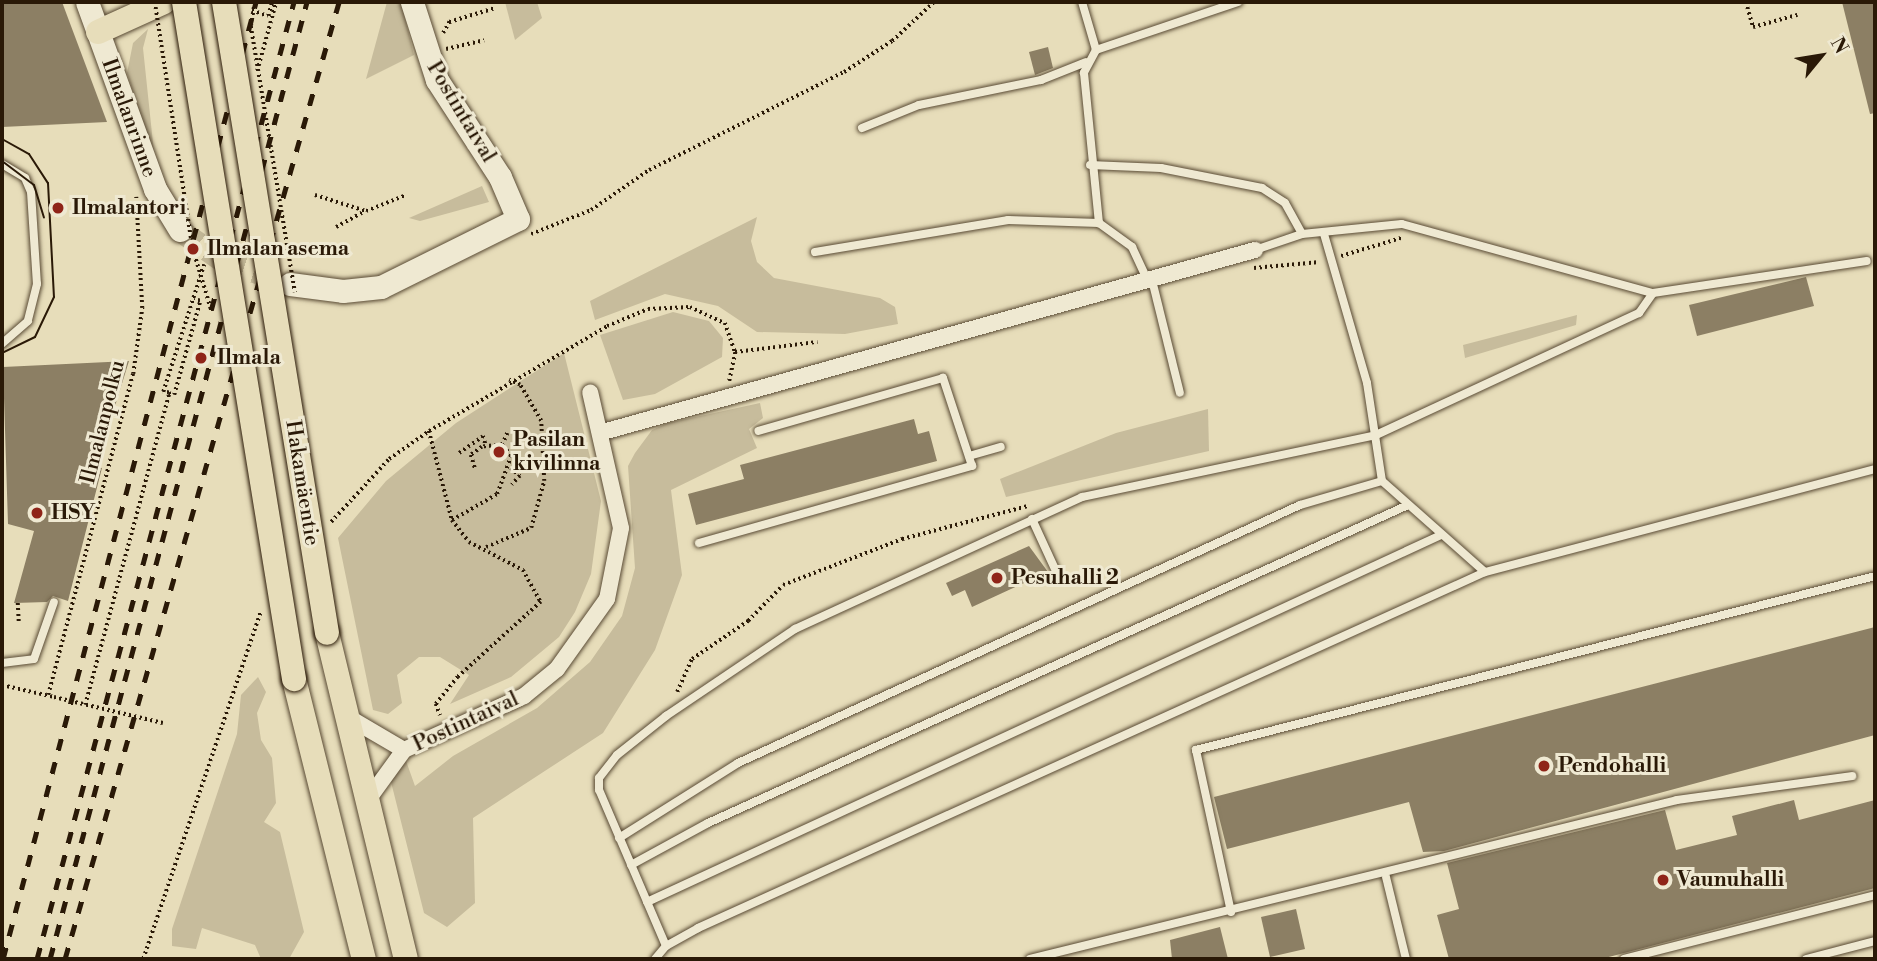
<!DOCTYPE html>
<html>
<head>
<meta charset="utf-8">
<style>
  body { margin:0 }
  #map { position:relative; width:1877px; height:961px; overflow:hidden; background:#e7ddba; font-family:"Libre Bodoni",serif }
  div>[style] { position:absolute }
  [style*='--x'] { left:calc(var(--x)*1px); top:calc(var(--y)*1px); width:calc(var(--w)*1px); rotate:calc(var(--a)*1deg) }
  .green>* { inset:0; background:#c7bc9c }
  .building>* { inset:0; background:#8c7f64 }
  .secondary-tunnel>* { height:23px; margin-top:-11.5px; transform-origin:0; background:repeating-linear-gradient(90deg,#c1b696 0 23px,transparent 0 34px) }
  .path>* { height:3.5px; margin-top:-1.75px; transform-origin:0; background:repeating-linear-gradient(90deg,#2a1907 0 2px,transparent 0 5.5px) }
  .roads { filter:drop-shadow(0 0 2px #594a34) drop-shadow(0 0 2px #594a34) }
  .lane>* { height:8px; margin:-4px; padding:0 4px; transform-origin:4px; border-radius:4px; background:#efe9d2 }
  .street>* { height:16px; margin:-8px; padding:0 8px; transform-origin:8px; border-radius:8px; background:#efe9d2 }
  .secondary>* { height:23px; margin:-11.5px; padding:0 11.5px; transform-origin:11.5px; border-radius:11.5px; background:#efe9d2 }
  .primary>* { height:24px; margin:-12px; padding:0 12px; transform-origin:12px; border-radius:12px; background:#e7ddba }
  .tram>* { height:2px; margin:-1px; padding:0 1px; transform-origin:1px; border-radius:1px; background:#2a1907 }
  .rail>* { height:5px; margin-top:-2.5px; transform-origin:0; background:repeating-linear-gradient(90deg,#2a1907 0 12px,transparent 0 24px) }
  .path-bridge>* { height:3.5px; margin-top:-1.75px; transform-origin:0; background:repeating-linear-gradient(90deg,#2a1907 0 2px,transparent 0 5.5px) }
  .bridges { filter:drop-shadow(0 0 2px #2a1907) drop-shadow(0 0 2px #2a1907) }
  .primary-bridge>* { height:24px; margin:-12px; padding:0 12px; transform-origin:12px; border-radius:12px; background:#e7ddba }
  .dots>* { width:19px; height:19px; translate:-50% -50%; box-sizing:border-box; border:4px solid #efe9d2; border-radius:50% }
  span { translate:-50% -50%; white-space:nowrap; text-align:center; line-height:1.15; -webkit-text-stroke:6px #efe9d2; paint-order:stroke }
  .street-label { font-size:21px; color:#2a1907 }
  .poi-label { font-size:21px; color:#2a1907; font-weight:700 }
  .left { translate:0 -50%; text-align:left }
  .frame { position:absolute; inset:0; border:4px solid #2a1907; pointer-events:none }
  .north { position:absolute; left:1786px; top:21px; width:70px; height:70px; -webkit-text-stroke:5px #efe9d2; paint-order:stroke; rotate:60deg; font-size:19px; font-weight:700; line-height:28px; text-align:center; color:#2a1907 }
  .north::after { content:''; display:block; margin:auto; width:24px; height:32px; background:#2a1907; clip-path:polygon(50% 0,100% 100%,50% 72%,0 100%) }
</style>
</head>
<body>
<div id="map">
  <div class="green">
    <i style="clip-path:polygon(387px 2px,401px 2px,414px 55px,366px 79px)"></i>
    <i style="clip-path:polygon(505px 2px,537px 2px,542px 18px,515px 40px)"></i>
    <i style="clip-path:polygon(148px 29px,143px 48px,155px 162px,127px 73px,133px 43px)"></i>
    <i style="clip-path:polygon(482px 186px,489px 202px,420px 221px,409px 218px)"></i>
    <i style="clip-path:polygon(757px 217px,751px 241px,757px 262px,774px 278px,880px 298px,895px 307px,898px 324px,845px 334px,757px 332px,718px 306px,665px 294px,595px 320px,590px 301px)"></i>
    <i style="clip-path:polygon(673px 312px,709px 321px,723px 338px,722px 357px,655px 394px,623px 400px,600px 335px)"></i>
    <i style="clip-path:polygon(1577px 315px,1576px 325px,1465px 358px,1463px 345px)"></i>
    <i style="clip-path:polygon(564px 353px,601px 501px,591px 574px,575px 612px,559px 637px,511px 677px,450px 704px,469px 675px,440px 657px,419px 657px,397px 675px,402px 703px,388px 714px,373px 710px,338px 538px,386px 481px,456px 423px)"></i>
    <i style="clip-path:polygon(760px 403px,763px 418px,749px 429px,757px 448px,671px 490px,682px 575px,655px 650px,603px 733px,473px 818px,475px 903px,447px 927px,424px 913px,390px 778px,405px 758px,415px 786px,453px 756px,537px 708px,590px 662px,622px 616px,635px 568px,628px 466px,635px 453px,652px 430px,668px 423px)"></i>
    <i style="clip-path:polygon(1208px 409px,1209px 451px,1006px 497px,1000px 479px,1116px 433px)"></i>
    <i style="clip-path:polygon(258px 677px,266px 692px,257px 713px,261px 740px,272px 758px,276px 803px,264px 822px,280px 832px,304px 932px,289px 959px,261px 959px,255px 945px,202px 928px,196px 949px,172px 946px,172px 929px,237px 734px,241px 695px)"></i>
  </div>
  <div class="building">
    <i style="clip-path:polygon(2px 2px,62px 2px,107px 122px,2px 127px)"></i>
    <i style="clip-path:polygon(1842px 2px,1875px 2px,1875px 113px,1870px 114px)"></i>
    <i style="clip-path:polygon(1048px 47px,1053px 68px,1035px 75px,1029px 52px)"></i>
    <i style="clip-path:polygon(1806px 277px,1814px 306px,1697px 336px,1689px 305px)"></i>
    <i style="clip-path:polygon(129px 361px,96px 467px,102px 468px,68px 601px,53px 596px,47px 602px,14px 603px,34px 531px,8px 524px,3px 367px)"></i>
    <i style="clip-path:polygon(914px 419px,918px 434px,929px 431px,937px 461px,696px 525px,688px 494px,744px 479px,740px 465px)"></i>
    <i style="clip-path:polygon(1029px 546px,1048px 572px,972px 607px,965px 590px,952px 596px,946px 583px)"></i>
    <i style="clip-path:polygon(1875px 627px,1875px 735px,1444px 851px,1423px 852px,1409px 802px,1227px 849px,1214px 797px)"></i>
    <i style="clip-path:polygon(1794px 800px,1799px 820px,1875px 800px,1875px 888px,1601px 959px,1449px 959px,1437px 915px,1459px 909px,1447px 863px,1665px 810px,1676px 850px,1737px 835px,1732px 816px)"></i>
    <i style="clip-path:polygon(1296px 909px,1305px 949px,1270px 957px,1261px 917px)"></i>
    <i style="clip-path:polygon(1220px 927px,1228px 959px,1172px 959px,1170px 940px)"></i>
  </div>
  <div class="secondary-tunnel">
    <i style="--x:180;--y:230;--w:52;--a:35.5"></i>
    <i style="--x:222;--y:260;--w:65;--a:19"></i>
  </div>
  <div class="path">
    <i style="--x:1746;--y:2;--w:26;--a:74"></i>
    <i style="--x:1753;--y:27;--w:46;--a:-15.3"></i>
    <i style="--x:268;--y:16;--w:15;--a:-74"></i>
    <i style="--x:443;--y:33;--w:13;--a:-61"></i>
    <i style="--x:449;--y:22;--w:48;--a:-16.9"></i>
    <i style="--x:446;--y:49;--w:39;--a:-13"></i>
    <i style="--x:257;--y:71;--w:72;--a:-74.6"></i>
    <i style="--x:315;--y:195;--w:53;--a:17.4"></i>
    <i style="--x:366;--y:211;--w:43;--a:-21.8"></i>
    <i style="--x:336;--y:227;--w:33;--a:-29"></i>
    <i style="--x:531;--y:234;--w:65;--a:-21.8"></i>
    <i style="--x:591;--y:210;--w:70;--a:-34.6"></i>
    <i style="--x:649;--y:170;--w:218;--a:-26.7"></i>
    <i style="--x:844;--y:72;--w:57;--a:-32.9"></i>
    <i style="--x:892;--y:41;--w:57;--a:-42.9"></i>
    <i style="--x:1341;--y:256;--w:63;--a:-16.7"></i>
    <i style="--x:1254;--y:268;--w:66;--a:-5.2"></i>
    <i style="--x:729;--y:381;--w:30;--a:-78"></i>
    <i style="--x:735;--y:352;--w:83;--a:-7"></i>
    <i style="--x:169;--y:393;--w:5;--a:22"></i>
    <i style="--x:174;--y:395;--w:98;--a:-74.5"></i>
    <i style="--x:200;--y:301;--w:6;--a:-171"></i>
    <i style="--x:429;--y:431;--w:92;--a:75.5"></i>
    <i style="--x:452;--y:520;--w:28;--a:52"></i>
    <i style="--x:469;--y:542;--w:61;--a:27.4"></i>
    <i style="--x:523;--y:570;--w:37;--a:61"></i>
    <i style="--x:541;--y:602;--w:112;--a:137.9"></i>
    <i style="--x:458;--y:677;--w:35;--a:129"></i>
    <i style="--x:436;--y:704;--w:12;--a:70"></i>
    <i style="--x:502;--y:445;--w:13;--a:-67"></i>
    <i style="--x:459;--y:453;--w:29;--a:-35"></i>
    <i style="--x:483;--y:436;--w:10;--a:73"></i>
    <i style="--x:511;--y:468;--w:12;--a:42"></i>
    <i style="--x:520;--y:476;--w:12;--a:132"></i>
    <i style="--x:452;--y:520;--w:52;--a:-30"></i>
    <i style="--x:497;--y:494;--w:40;--a:-69.8"></i>
    <i style="--x:511;--y:456;--w:14;--a:-129"></i>
    <i style="--x:502;--y:445;--w:20;--a:174"></i>
    <i style="--x:482;--y:447;--w:14;--a:144"></i>
    <i style="--x:471;--y:455;--w:14;--a:73"></i>
    <i style="--x:331;--y:522;--w:86;--a:-47.4"></i>
    <i style="--x:389;--y:459;--w:49;--a:-35"></i>
    <i style="--x:429;--y:431;--w:207;--a:-30.5"></i>
    <i style="--x:607;--y:326;--w:44;--a:-22.5"></i>
    <i style="--x:648;--y:309;--w:42;--a:-2.7"></i>
    <i style="--x:690;--y:307;--w:38;--a:25"></i>
    <i style="--x:725;--y:323;--w:31;--a:71"></i>
    <i style="--x:486;--y:547;--w:49;--a:-22.9"></i>
    <i style="--x:531;--y:528;--w:49;--a:-74.5"></i>
    <i style="--x:544;--y:481;--w:60;--a:-92.9"></i>
    <i style="--x:541;--y:421;--w:42;--a:-120.3"></i>
    <i style="--x:520;--y:385;--w:12;--a:-156"></i>
    <i style="--x:18;--y:603;--w:20;--a:87"></i>
    <i style="--x:2;--y:685;--w:53;--a:13"></i>
    <i style="--x:677;--y:692;--w:36;--a:-66"></i>
    <i style="--x:692;--y:659;--w:68;--a:-34.2"></i>
    <i style="--x:748;--y:621;--w:50;--a:-45.8"></i>
    <i style="--x:783;--y:585;--w:128;--a:-21.1"></i>
    <i style="--x:902;--y:539;--w:130;--a:-14.7"></i>
    <i style="--x:48;--y:695;--w:332;--a:-75.2"></i>
    <i style="--x:133;--y:374;--w:67;--a:-82.2"></i>
    <i style="--x:142;--y:308;--w:111;--a:-93.1"></i>
    <i style="--x:85;--y:705;--w:323;--a:-74.9"></i>
    <i style="--x:169;--y:393;--w:6;--a:-171"></i>
    <i style="--x:163;--y:392;--w:134;--a:-72.2"></i>
    <i style="--x:2;--y:756;--w:61;--a:90"></i>
    <i style="--x:143;--y:959;--w:368;--a:-71.3"></i>
  </div>
  <div class="roads">
    <div class="lane">
      <i style="--x:1082;--y:2;--w:50;--a:73.7"></i>
      <i style="--x:1096;--y:50;--w:26;--a:118"></i>
      <i style="--x:1084;--y:73;--w:151;--a:84.3"></i>
      <i style="--x:1096;--y:50;--w:150;--a:-18.7"></i>
      <i style="--x:862;--y:128;--w:61;--a:-22"></i>
      <i style="--x:919;--y:105;--w:125;--a:-11.6"></i>
      <i style="--x:1041;--y:80;--w:48;--a:-21.8"></i>
      <i style="--x:2;--y:164;--w:27;--a:31"></i>
      <i style="--x:25;--y:178;--w:15;--a:67"></i>
      <i style="--x:31;--y:192;--w:92;--a:86.3"></i>
      <i style="--x:37;--y:284;--w:38;--a:104"></i>
      <i style="--x:28;--y:321;--w:35;--a:139"></i>
      <i style="--x:1090;--y:165;--w:71;--a:2.4"></i>
      <i style="--x:1161;--y:168;--w:103;--a:11.2"></i>
      <i style="--x:1262;--y:188;--w:27;--a:33"></i>
      <i style="--x:1285;--y:203;--w:35;--a:61"></i>
      <i style="--x:1324;--y:234;--w:155;--a:73.9"></i>
      <i style="--x:1367;--y:383;--w:99;--a:81.3"></i>
      <i style="--x:1382;--y:481;--w:137;--a:41.5"></i>
      <i style="--x:1255;--y:250;--w:50;--a:-18.8"></i>
      <i style="--x:1302;--y:234;--w:100;--a:-5.7"></i>
      <i style="--x:1402;--y:224;--w:260;--a:15.4"></i>
      <i style="--x:1653;--y:293;--w:216;--a:-8.5"></i>
      <i style="--x:815;--y:252;--w:196;--a:-9.4"></i>
      <i style="--x:1008;--y:220;--w:91;--a:1.9"></i>
      <i style="--x:1099;--y:223;--w:41;--a:36"></i>
      <i style="--x:1132;--y:247;--w:38;--a:65"></i>
      <i style="--x:1152;--y:280;--w:116;--a:76.1"></i>
      <i style="--x:969;--y:456;--w:33;--a:-16"></i>
      <i style="--x:1032;--y:519;--w:55;--a:65.3"></i>
      <i style="--x:699;--y:543;--w:284;--a:-15.8"></i>
      <i style="--x:972;--y:466;--w:93;--a:-108.2"></i>
      <i style="--x:943;--y:378;--w:192;--a:164"></i>
      <i style="--x:2;--y:663;--w:32;--a:-7"></i>
      <i style="--x:34;--y:659;--w:60;--a:-70.7"></i>
      <i style="--x:619;--y:838;--w:141;--a:-32.2"></i>
      <i style="--x:738;--y:763;--w:618;--a:-24.66"></i>
      <i style="--x:1300;--y:505;--w:85;--a:-16.3"></i>
      <i style="--x:631;--y:865;--w:88;--a:-28.6"></i>
      <i style="--x:708;--y:823;--w:767;--a:-24.43"></i>
      <i style="--x:1386;--y:877;--w:84;--a:76.3"></i>
      <i style="--x:647;--y:902;--w:875;--a:-24.81"></i>
      <i style="--x:1231;--y:912;--w:166;--a:-102.2"></i>
      <i style="--x:1196;--y:750;--w:701;--a:-14.37"></i>
      <i style="--x:666;--y:946;--w:170;--a:-113.2"></i>
      <i style="--x:599;--y:790;--w:12;--a:-90"></i>
      <i style="--x:599;--y:778;--w:29;--a:-52"></i>
      <i style="--x:617;--y:755;--w:63;--a:-38.5"></i>
      <i style="--x:666;--y:716;--w:156;--a:-34"></i>
      <i style="--x:795;--y:629;--w:316;--a:-24.7"></i>
      <i style="--x:1082;--y:497;--w:300;--a:-11.9"></i>
      <i style="--x:1376;--y:435;--w:290;--a:-24.9"></i>
      <i style="--x:1639;--y:313;--w:24;--a:-55"></i>
      <i style="--x:655;--y:959;--w:17;--a:-50"></i>
      <i style="--x:666;--y:946;--w:37;--a:-29"></i>
      <i style="--x:698;--y:928;--w:864;--a:-24.34"></i>
      <i style="--x:1485;--y:572;--w:403;--a:-14.8"></i>
      <i style="--x:1030;--y:959;--w:666;--a:-13.81"></i>
      <i style="--x:1677;--y:800;--w:177;--a:-7.8"></i>
      <i style="--x:1624;--y:959;--w:259;--a:-14.3"></i>
      <i style="--x:1806;--y:959;--w:71;--a:-14.6"></i>
    </div>
    <div class="street">
      <i style="--x:603;--y:432;--w:677;--a:-15.6"></i>
      <i style="--x:346;--y:716;--w:67;--a:30.4"></i>
      <i style="--x:367;--y:801;--w:63;--a:-54"></i>
      <i style="--x:404;--y:750;--w:132;--a:-24.2"></i>
      <i style="--x:524;--y:696;--w:43;--a:-39.3"></i>
      <i style="--x:557;--y:669;--w:86;--a:-54.5"></i>
      <i style="--x:607;--y:599;--w:72;--a:-78.8"></i>
      <i style="--x:621;--y:528;--w:139;--a:-102.8"></i>
    </div>
    <div class="secondary">
      <i style="--x:87;--y:2;--w:199;--a:70"></i>
      <i style="--x:155;--y:189;--w:48;--a:58.6"></i>
      <i style="--x:290;--y:284;--w:53;--a:7.5"></i>
      <i style="--x:343;--y:291;--w:38;--a:-6"></i>
      <i style="--x:381;--y:287;--w:153;--a:-26.4"></i>
      <i style="--x:518;--y:219;--w:46;--a:-113.2"></i>
      <i style="--x:500;--y:177;--w:116;--a:-123"></i>
      <i style="--x:437;--y:80;--w:82;--a:-107.8"></i>
    </div>
    <div class="primary">
      <i style="--x:98;--y:32;--w:72;--a:-24.4"></i>
      <i style="--x:327;--y:633;--w:335;--a:76.4"></i>
      <i style="--x:294;--y:679;--w:289;--a:76"></i>
    </div>
  </div>
  <div class="tram">
    <i style="--x:2;--y:139;--w:31;--a:29"></i>
    <i style="--x:29;--y:154;--w:35;--a:57"></i>
    <i style="--x:48;--y:183;--w:114;--a:87"></i>
    <i style="--x:54;--y:297;--w:44;--a:115.4"></i>
    <i style="--x:35;--y:337;--w:37;--a:154"></i>
    <i style="--x:2;--y:161;--w:40;--a:37"></i>
    <i style="--x:34;--y:185;--w:34;--a:73"></i>
  </div>
  <div class="rail">
    <i style="--x:3;--y:959;--w:990;--a:-75.19"></i>
    <i style="--x:37;--y:959;--w:991;--a:-74.97"></i>
    <i style="--x:50;--y:959;--w:991;--a:-74.97"></i>
    <i style="--x:65;--y:959;--w:995;--a:-74.02"></i>
  </div>
  <div class="path-bridge">
    <i style="--x:155;--y:2;--w:250;--a:81.3"></i>
    <i style="--x:193;--y:249;--w:63;--a:73.3"></i>
    <i style="--x:255;--y:2;--w:24;--a:99"></i>
    <i style="--x:251;--y:26;--w:270;--a:80.6"></i>
    <i style="--x:252;--y:10;--w:17;--a:21"></i>
    <i style="--x:54;--y:697;--w:112;--a:13.4"></i>
  </div>
  <div class="bridges">
    <div class="primary-bridge">
      <i style="--x:184;--y:2;--w:686;--a:80.77"></i>
      <i style="--x:224;--y:2;--w:639;--a:80.73"></i>
    </div>
  </div>
  <div class="dots">
    <i style="left:58px;top:208px;background:#8f2418"></i>
    <i style="left:193px;top:249px;background:#8f2418"></i>
    <i style="left:201px;top:358px;background:#8f2418"></i>
    <i style="left:499px;top:452px;background:#8f2418"></i>
    <i style="left:37px;top:513px;background:#8f2418"></i>
    <i style="left:997px;top:578px;background:#8f2418"></i>
    <i style="left:1544px;top:766px;background:#8f2418"></i>
    <i style="left:1663px;top:880px;background:#8f2418"></i>
  </div>
  <div class="street-label">
    <span style="left:461px;top:112px;rotate:59deg">Postintaival</span>
    <span style="left:129px;top:118px;rotate:70deg">Ilmalanrinne</span>
    <span style="left:103px;top:422px;rotate:-76deg">Ilmalanpolku</span>
    <span style="left:302px;top:483px;rotate:81deg">Hakamäentie</span>
    <span style="left:466px;top:722px;rotate:-25deg">Postintaival</span>
  </div>
  <div class="poi-label">
    <span class="left" style="left:72px;top:208px">Ilmalantori</span>
    <span class="left" style="left:207px;top:249px">Ilmalan asema</span>
    <span class="left" style="left:217px;top:358px">Ilmala</span>
    <span class="left" style="left:513px;top:452px">Pasilan<br>kivilinna</span>
    <span class="left" style="left:51px;top:513px">HSY</span>
    <span class="left" style="left:1011px;top:578px">Pesuhalli 2</span>
    <span class="left" style="left:1558px;top:766px">Pendohalli</span>
    <span class="left" style="left:1677px;top:880px">Vaunuhalli</span>
  </div>
  <div class="frame"></div>
  <div class="north">N</div>
</div>
</body>
</html>
